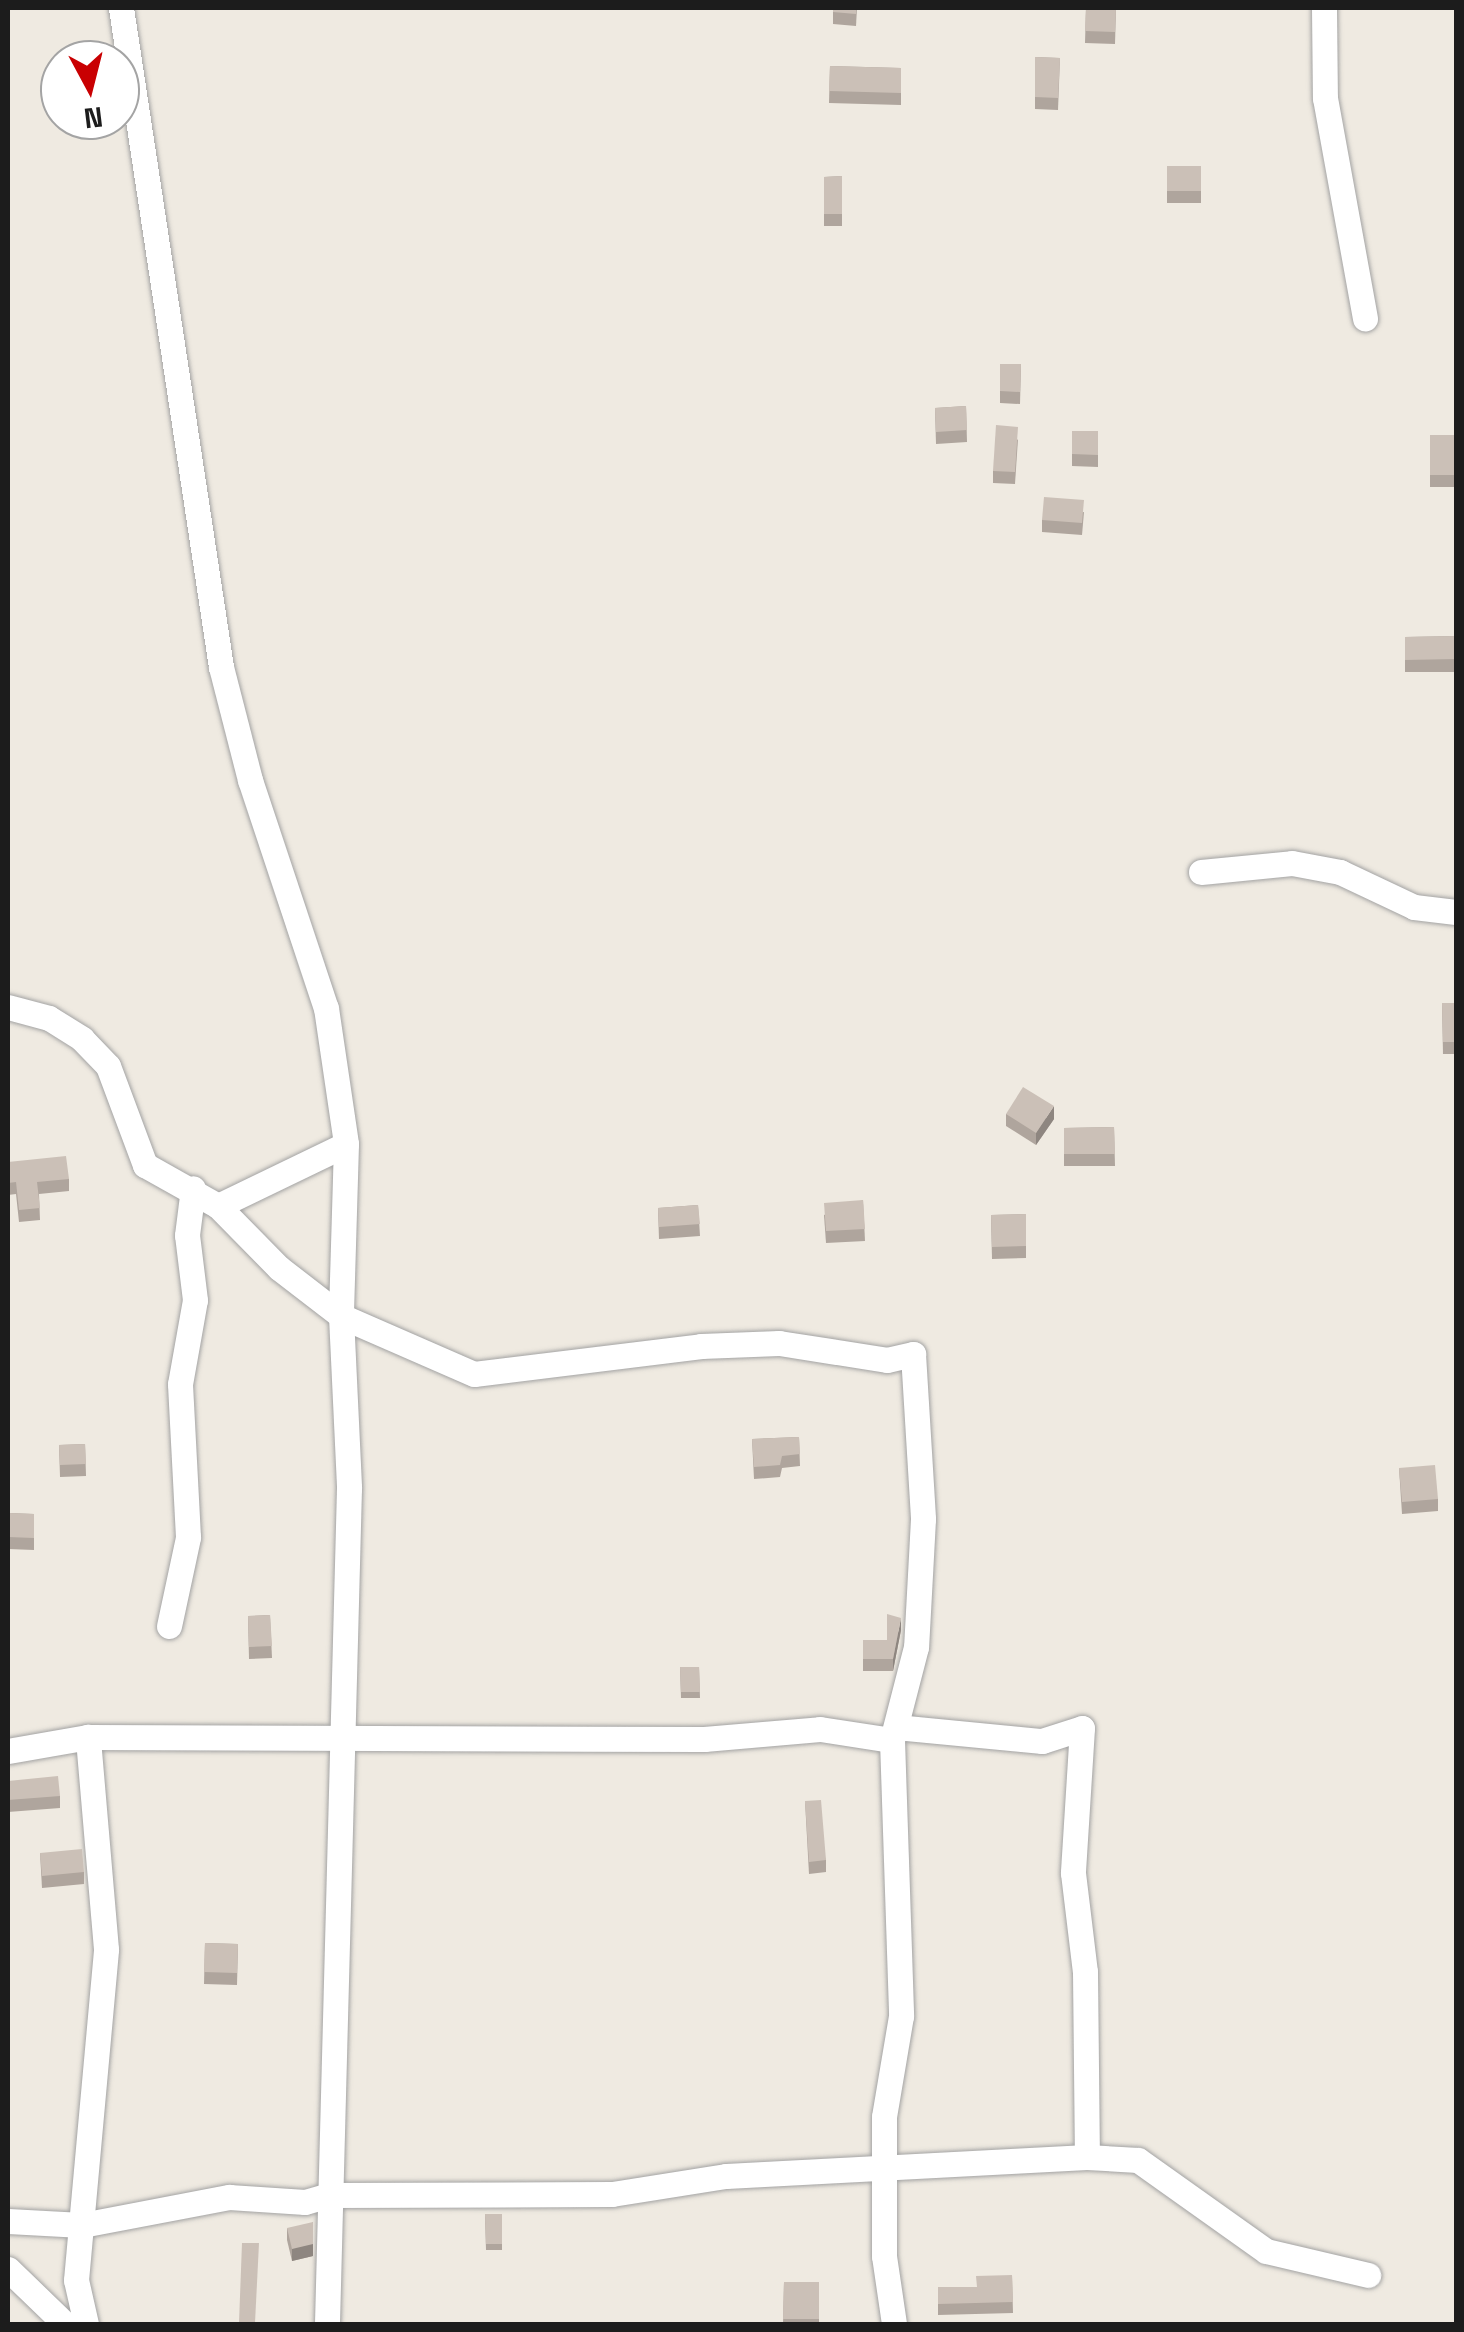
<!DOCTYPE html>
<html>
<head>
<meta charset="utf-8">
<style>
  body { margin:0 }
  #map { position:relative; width:1464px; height:2332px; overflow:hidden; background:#efeae1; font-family:"Space Grotesk",sans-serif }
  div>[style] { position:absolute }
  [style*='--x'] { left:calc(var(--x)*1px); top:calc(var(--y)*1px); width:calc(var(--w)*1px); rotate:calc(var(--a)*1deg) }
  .roads { filter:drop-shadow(0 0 2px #a3a3a3) drop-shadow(0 0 2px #a3a3a3) }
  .minor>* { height:25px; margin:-12.5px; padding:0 12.5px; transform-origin:12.5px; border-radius:12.5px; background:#fff }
  .wall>* { inset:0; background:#afa59d }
  .shaded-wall>* { inset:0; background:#8e8680 }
  .building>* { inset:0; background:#cbc0b7 }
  span { translate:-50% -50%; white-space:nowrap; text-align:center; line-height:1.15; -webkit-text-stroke:8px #fff; paint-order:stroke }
  .frame { position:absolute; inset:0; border:10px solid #1c1c1c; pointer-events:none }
  .north { position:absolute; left:40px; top:40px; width:100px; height:100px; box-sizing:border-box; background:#fff; border:2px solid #a4a4a4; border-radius:50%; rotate:173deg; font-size:28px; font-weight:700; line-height:40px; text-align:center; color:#1c1c1c }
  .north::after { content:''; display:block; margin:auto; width:35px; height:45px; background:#c90002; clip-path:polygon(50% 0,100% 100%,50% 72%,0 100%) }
</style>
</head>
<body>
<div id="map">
  <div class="roads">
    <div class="minor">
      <i style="--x:121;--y:8;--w:667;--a:81.37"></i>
      <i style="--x:221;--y:667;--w:117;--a:75.6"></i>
      <i style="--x:250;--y:780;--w:240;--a:71.6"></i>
      <i style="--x:326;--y:1008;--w:137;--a:81.6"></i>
      <i style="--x:346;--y:1144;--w:172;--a:91.7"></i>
      <i style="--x:341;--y:1316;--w:172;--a:87.3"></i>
      <i style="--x:349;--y:1488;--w:836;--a:91.51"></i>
      <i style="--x:1324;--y:8;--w:90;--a:89.4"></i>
      <i style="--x:1325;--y:98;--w:224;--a:79.7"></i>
      <i style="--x:1201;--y:872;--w:91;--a:-5.6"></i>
      <i style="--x:1292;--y:863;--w:49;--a:10.6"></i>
      <i style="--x:1340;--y:872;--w:82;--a:25.3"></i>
      <i style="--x:1414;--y:907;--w:42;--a:6.8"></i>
      <i style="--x:8;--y:1007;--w:42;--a:15"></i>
      <i style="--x:49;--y:1018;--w:39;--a:32"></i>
      <i style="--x:82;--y:1039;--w:37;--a:46"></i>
      <i style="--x:108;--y:1066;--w:106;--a:69.5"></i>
      <i style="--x:145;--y:1165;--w:84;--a:29.3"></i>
      <i style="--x:218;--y:1206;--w:87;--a:45.5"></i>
      <i style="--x:279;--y:1268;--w:78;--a:37.7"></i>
      <i style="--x:341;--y:1316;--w:145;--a:23.6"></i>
      <i style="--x:474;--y:1374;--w:229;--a:-7"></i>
      <i style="--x:701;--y:1346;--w:78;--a:-2.2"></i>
      <i style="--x:779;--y:1343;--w:109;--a:8.9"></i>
      <i style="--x:887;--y:1360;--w:27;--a:-13"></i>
      <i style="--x:913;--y:1354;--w:165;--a:86.5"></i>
      <i style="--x:923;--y:1519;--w:128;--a:93.1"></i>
      <i style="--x:916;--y:1647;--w:96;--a:104.5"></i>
      <i style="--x:892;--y:1740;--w:276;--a:88.1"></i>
      <i style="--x:901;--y:2016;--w:102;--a:99.6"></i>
      <i style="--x:884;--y:2117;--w:139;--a:90"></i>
      <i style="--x:884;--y:2256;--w:69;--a:81.6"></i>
      <i style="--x:218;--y:1206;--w:142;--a:-25.8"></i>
      <i style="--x:169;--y:1626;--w:91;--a:-77.9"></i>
      <i style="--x:188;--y:1537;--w:153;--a:-93"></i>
      <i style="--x:180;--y:1384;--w:85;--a:-79.9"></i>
      <i style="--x:195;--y:1300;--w:65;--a:-97"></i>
      <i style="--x:187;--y:1235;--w:47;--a:-82.7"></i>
      <i style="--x:896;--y:1727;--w:147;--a:5.5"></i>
      <i style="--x:1042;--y:1741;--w:42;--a:-18"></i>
      <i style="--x:1082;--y:1728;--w:145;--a:93.6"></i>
      <i style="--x:1073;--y:1873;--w:100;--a:83.1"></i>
      <i style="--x:1085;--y:1972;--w:185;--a:89.4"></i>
      <i style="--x:8;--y:1751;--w:81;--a:-9.9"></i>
      <i style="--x:8;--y:2221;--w:74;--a:3.1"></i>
      <i style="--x:82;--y:2225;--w:150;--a:-10.8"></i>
      <i style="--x:229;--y:2197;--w:76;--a:3.8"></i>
      <i style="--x:305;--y:2202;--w:26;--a:-16"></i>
      <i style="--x:330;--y:2195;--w:282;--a:-0.2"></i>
      <i style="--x:612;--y:2194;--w:115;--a:-9"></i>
      <i style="--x:726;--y:2176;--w:361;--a:-3"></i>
      <i style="--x:1087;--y:2157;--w:51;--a:3.4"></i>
      <i style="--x:1138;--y:2160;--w:157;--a:35.4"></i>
      <i style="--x:1266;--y:2251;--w:105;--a:13.2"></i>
      <i style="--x:8;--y:2269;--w:79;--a:44"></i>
      <i style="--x:86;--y:2324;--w:45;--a:-102.8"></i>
      <i style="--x:76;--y:2280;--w:332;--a:-84.8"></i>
      <i style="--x:106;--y:1949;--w:213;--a:-94.9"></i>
      <i style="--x:88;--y:1737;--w:616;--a:0.19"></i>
      <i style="--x:704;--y:1739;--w:116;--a:-4.9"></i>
      <i style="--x:820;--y:1729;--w:73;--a:8.7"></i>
    </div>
  </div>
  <div class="wall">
    <i style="clip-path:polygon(833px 8px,857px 8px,856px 26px,833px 24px)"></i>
    <i style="clip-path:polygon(1086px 8px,1116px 8px,1115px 44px,1085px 43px)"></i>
    <i style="clip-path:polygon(1035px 57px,1060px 58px,1058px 110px,1035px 109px)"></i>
    <i style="clip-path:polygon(830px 66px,901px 68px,901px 105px,829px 103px)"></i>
    <i style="clip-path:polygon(1167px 166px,1201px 166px,1201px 203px,1167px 203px)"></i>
    <i style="clip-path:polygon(842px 176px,842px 226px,824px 226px,824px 177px)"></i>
    <i style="clip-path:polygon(1000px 364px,1021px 364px,1020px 404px,1000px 403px)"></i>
    <i style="clip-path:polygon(966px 406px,967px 442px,936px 444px,935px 408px)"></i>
    <i style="clip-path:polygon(1072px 431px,1098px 431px,1098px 467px,1072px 466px)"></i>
    <i style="clip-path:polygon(1430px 435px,1456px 435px,1456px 487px,1430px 487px)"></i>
    <i style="clip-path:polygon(1018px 439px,1015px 484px,993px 483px,993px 471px)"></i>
    <i style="clip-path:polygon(1084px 512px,1082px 535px,1042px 532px,1042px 520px)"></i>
    <i style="clip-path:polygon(1456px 636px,1456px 672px,1405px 672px,1405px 637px)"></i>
    <i style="clip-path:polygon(1442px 1003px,1456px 1003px,1456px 1054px,1443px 1054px)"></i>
    <i style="clip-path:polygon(1006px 1114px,1054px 1119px,1036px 1145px,1006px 1126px)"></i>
    <i style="clip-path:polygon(1114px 1127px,1115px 1166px,1064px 1166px,1064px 1128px)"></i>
    <i style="clip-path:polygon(8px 1162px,69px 1179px,69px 1191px,39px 1194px,40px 1220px,19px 1222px,16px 1194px,8px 1195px)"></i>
    <i style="clip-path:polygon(863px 1200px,865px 1241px,826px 1243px,824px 1215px)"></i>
    <i style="clip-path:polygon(698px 1205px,700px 1236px,659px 1239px,658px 1208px)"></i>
    <i style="clip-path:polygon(1026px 1214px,1026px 1258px,992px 1259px,991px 1215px)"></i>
    <i style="clip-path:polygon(799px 1437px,800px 1466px,782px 1468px,780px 1477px,754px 1479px,752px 1439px)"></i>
    <i style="clip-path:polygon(85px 1444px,86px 1476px,60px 1477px,59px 1445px)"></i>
    <i style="clip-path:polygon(1399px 1468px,1438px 1499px,1438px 1511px,1402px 1514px)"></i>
    <i style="clip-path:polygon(9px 1513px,34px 1514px,34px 1550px,8px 1549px)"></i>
    <i style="clip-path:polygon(270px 1615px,272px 1658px,249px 1659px,248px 1616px)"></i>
    <i style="clip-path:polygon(901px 1630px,893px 1671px,863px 1671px,863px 1640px,887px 1640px)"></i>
    <i style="clip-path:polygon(680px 1667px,699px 1667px,700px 1698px,681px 1698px)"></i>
    <i style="clip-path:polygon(8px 1781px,60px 1796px,60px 1808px,8px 1812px)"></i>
    <i style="clip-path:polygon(805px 1801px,826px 1860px,826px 1872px,809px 1874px)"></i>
    <i style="clip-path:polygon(40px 1853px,84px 1872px,84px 1884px,42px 1888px)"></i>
    <i style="clip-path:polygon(205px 1943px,238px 1944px,237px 1985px,204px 1984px)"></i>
    <i style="clip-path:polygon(485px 2214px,502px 2214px,502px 2250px,486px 2250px)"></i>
    <i style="clip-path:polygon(287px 2228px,313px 2256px,292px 2261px,287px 2240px)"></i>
    <i style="clip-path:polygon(1012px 2275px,1013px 2313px,938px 2315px,938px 2287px,977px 2287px)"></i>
    <i style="clip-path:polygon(784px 2282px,819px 2282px,819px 2324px,783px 2324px)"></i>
  </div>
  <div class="shaded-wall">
    <i style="clip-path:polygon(1054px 1106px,1054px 1119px,1036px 1145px,1036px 1133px)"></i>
    <i style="clip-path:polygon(901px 1618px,901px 1630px,893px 1671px,893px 1659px)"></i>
    <i style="clip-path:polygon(313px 2222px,313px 2256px,292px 2261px,292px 2249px)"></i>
  </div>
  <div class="building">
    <i style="clip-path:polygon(833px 8px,856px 8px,856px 14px,833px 12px)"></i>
    <i style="clip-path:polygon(1086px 8px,1116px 8px,1115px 32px,1085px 31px)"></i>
    <i style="clip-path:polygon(1035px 57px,1060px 58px,1058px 98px,1035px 97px)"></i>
    <i style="clip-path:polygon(830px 66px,901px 68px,901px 93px,829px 91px)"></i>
    <i style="clip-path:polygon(1456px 162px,1456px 201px,1454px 201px)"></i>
    <i style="clip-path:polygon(1167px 166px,1201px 166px,1201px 191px,1167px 191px)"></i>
    <i style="clip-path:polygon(842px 176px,842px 214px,824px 214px,824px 177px)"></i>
    <i style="clip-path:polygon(1000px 364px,1021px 364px,1020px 392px,1000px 391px)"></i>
    <i style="clip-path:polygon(966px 406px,967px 430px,936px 432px,935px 408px)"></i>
    <i style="clip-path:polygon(996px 425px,1018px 427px,1015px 472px,993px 471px)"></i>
    <i style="clip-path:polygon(1072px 431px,1098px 431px,1098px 455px,1072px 454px)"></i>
    <i style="clip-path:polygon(1430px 435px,1456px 435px,1456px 475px,1430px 475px)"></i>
    <i style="clip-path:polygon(1044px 497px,1084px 500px,1082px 523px,1042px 520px)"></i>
    <i style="clip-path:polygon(1456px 636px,1456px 659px,1405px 660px,1405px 637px)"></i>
    <i style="clip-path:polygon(1442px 1003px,1456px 1003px,1456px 1042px,1443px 1042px)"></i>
    <i style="clip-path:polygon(1023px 1087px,1054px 1106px,1036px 1133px,1006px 1114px)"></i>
    <i style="clip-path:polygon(1114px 1127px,1115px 1154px,1064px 1154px,1064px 1128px)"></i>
    <i style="clip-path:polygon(66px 1156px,69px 1179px,37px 1182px,40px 1208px,19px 1210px,16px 1182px,8px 1183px,8px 1162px)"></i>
    <i style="clip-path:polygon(863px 1200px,865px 1229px,826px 1231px,824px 1203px)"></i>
    <i style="clip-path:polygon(698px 1205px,700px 1224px,659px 1227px,658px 1208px)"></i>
    <i style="clip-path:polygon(1026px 1214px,1026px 1246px,992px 1247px,991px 1215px)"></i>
    <i style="clip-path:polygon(799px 1437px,800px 1454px,782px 1456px,780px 1465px,754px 1467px,752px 1439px)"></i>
    <i style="clip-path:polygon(85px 1444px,86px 1464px,60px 1465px,59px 1445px)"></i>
    <i style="clip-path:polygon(1435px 1465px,1438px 1499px,1402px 1502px,1399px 1468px)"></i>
    <i style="clip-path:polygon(9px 1513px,34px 1514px,34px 1538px,8px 1537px)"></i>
    <i style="clip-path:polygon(887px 1614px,901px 1618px,893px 1659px,863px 1659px,863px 1640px,887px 1640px)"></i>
    <i style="clip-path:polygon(270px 1615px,272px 1646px,249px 1647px,248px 1616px)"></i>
    <i style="clip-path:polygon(680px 1667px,699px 1667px,700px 1692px,681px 1692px)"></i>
    <i style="clip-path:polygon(58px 1776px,60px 1796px,8px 1800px,8px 1781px)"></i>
    <i style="clip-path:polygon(821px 1800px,826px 1860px,809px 1862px,805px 1801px)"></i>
    <i style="clip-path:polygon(82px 1849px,84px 1872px,42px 1876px,40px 1853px)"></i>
    <i style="clip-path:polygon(205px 1943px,238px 1944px,237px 1973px,204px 1972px)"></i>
    <i style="clip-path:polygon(485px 2214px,502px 2214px,502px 2244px,486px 2244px)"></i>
    <i style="clip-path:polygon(313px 2222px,313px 2244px,292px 2249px,287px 2228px)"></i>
    <i style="clip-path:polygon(242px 2243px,259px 2243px,255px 2323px,239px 2323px)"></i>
    <i style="clip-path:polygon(1012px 2275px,1013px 2302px,938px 2304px,938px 2287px,977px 2287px,976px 2276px)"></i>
    <i style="clip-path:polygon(784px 2282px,819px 2282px,819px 2319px,783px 2319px)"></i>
  </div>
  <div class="frame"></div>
  <div class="north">N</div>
</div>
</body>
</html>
